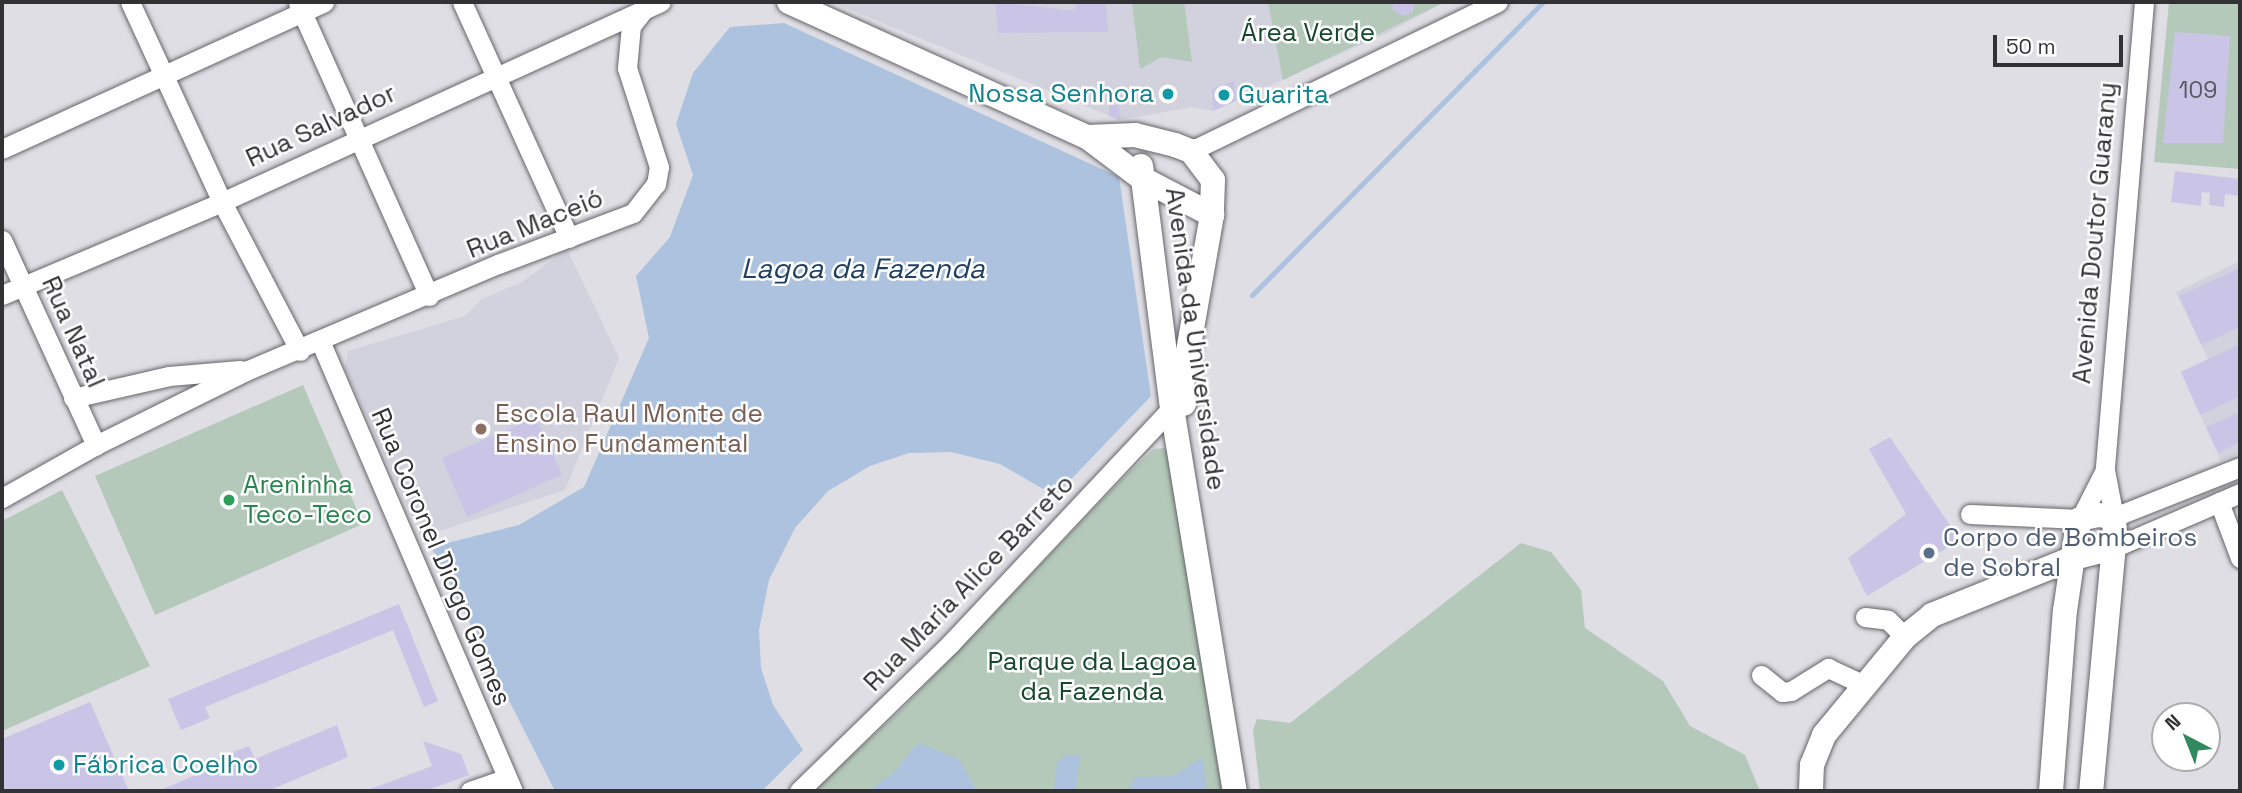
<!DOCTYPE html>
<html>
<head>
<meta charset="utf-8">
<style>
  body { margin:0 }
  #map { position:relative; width:2242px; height:793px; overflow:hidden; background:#dedee4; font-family:"Space Grotesk",sans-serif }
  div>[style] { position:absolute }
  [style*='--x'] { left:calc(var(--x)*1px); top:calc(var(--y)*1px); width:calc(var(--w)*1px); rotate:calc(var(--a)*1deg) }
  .built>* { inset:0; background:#d2d1de }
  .green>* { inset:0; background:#b4c9ba }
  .water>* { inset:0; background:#acc2de }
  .stream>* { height:5px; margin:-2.5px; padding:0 2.5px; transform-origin:2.5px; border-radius:2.5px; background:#acc2de }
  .building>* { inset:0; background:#cac5e6 }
  .roads { filter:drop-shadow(0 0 2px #66656a) drop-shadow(0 0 2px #66656a) }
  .minor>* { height:19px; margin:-9.5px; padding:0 9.5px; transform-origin:9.5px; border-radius:9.5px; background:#fff }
  .major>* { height:24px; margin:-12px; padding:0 12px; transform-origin:12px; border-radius:12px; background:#fff }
  .dots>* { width:19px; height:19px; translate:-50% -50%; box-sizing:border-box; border:4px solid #fff; border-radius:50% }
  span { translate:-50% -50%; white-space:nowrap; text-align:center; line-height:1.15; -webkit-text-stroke:5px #fff; paint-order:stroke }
  .number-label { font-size:23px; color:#585761 }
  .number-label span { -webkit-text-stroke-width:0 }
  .park-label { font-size:26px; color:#16492b }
  .culture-label { font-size:26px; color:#0d838f }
  .right { translate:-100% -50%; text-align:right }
  .left { translate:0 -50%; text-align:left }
  .street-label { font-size:26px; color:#323235 }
  .education-label { font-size:26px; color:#785e54 }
  .leisure-label { font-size:26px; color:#27864d }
  .service-label { font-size:26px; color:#4e5e75 }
  .water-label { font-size:28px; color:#1f4065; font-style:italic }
  .frame { position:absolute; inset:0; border:4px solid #323235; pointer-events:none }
  .north { position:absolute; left:2151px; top:702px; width:70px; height:70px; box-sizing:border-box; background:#fff; border:2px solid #adadae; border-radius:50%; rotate:318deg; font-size:19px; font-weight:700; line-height:28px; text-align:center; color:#323235 }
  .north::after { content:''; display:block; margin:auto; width:24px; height:32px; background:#318a5f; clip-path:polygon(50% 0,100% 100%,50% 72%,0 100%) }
  .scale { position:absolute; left:1993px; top:35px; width:130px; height:32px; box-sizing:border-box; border:4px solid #323235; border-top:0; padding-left:9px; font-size:21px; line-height:24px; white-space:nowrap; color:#323235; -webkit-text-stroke:5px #fff; paint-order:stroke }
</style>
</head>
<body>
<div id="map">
  <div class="built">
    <i style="clip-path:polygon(831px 2px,1445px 2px,1387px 33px,1213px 111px,1192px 107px,1120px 120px)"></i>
    <i style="clip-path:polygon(567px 249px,619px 358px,565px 490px,421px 537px,345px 368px,348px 351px,465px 316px,482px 299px,522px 282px)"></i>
    <i style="clip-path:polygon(2240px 261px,2240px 453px,2221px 461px,2181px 372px,2208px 359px,2176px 292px)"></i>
  </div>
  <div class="green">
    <i style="clip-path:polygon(1132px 2px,1184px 2px,1192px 62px,1162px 57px,1140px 69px)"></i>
    <i style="clip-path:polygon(1268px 2px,1445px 2px,1283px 80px)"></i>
    <i style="clip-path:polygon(2169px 2px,2240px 2px,2240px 169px,2154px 162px)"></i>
    <i style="clip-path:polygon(303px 385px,363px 524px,155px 615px,95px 476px)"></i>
    <i style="clip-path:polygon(1165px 448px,1172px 461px,1229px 791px,814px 791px,904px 707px,1128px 473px,1154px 449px)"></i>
    <i style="clip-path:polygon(62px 490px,150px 666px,2px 731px,2px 521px)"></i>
    <i style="clip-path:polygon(1521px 543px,1551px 552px,1581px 590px,1585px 628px,1663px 681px,1690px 726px,1745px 755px,1760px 791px,1260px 791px,1253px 730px,1257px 719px,1290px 723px)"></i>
  </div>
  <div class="water">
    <i style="clip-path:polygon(784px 23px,1119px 177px,1151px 396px,1055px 496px,1000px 464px,951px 452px,909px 453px,870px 466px,828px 491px,795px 528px,769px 580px,759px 630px,761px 668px,773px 705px,803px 750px,762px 791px,555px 791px,431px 547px,519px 525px,584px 487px,649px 338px,636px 276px,670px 237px,693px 175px,676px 124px,693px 73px,730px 27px)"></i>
    <i style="clip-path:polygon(918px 743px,959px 759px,977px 791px,869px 791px,895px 771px)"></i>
    <i style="clip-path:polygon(1080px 755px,1076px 791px,1054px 791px,1057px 764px,1064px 756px)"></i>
    <i style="clip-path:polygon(1202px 758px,1207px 791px,1127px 791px,1136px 777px,1173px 776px)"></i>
  </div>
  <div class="stream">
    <i style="--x:1252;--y:295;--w:413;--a:-45.2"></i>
  </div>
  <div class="building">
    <i style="clip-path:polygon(995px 2px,1076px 11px,1075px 2px,1106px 2px,1108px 32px,998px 33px)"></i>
    <i style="clip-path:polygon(1393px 2px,1414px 2px,1413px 12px,1402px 16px,1392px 9px)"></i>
    <i style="clip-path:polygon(2175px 32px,2230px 36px,2223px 143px,2163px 143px)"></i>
    <i style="clip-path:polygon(1234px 81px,1236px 101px,1213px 111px,1212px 89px)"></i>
    <i style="clip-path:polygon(1109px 105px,1119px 105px,1120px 120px,1109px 116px)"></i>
    <i style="clip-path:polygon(2175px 171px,2240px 179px,2240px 196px,2225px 194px,2224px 207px,2209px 205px,2210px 193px,2202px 192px,2201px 206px,2171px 202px)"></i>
    <i style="clip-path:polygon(2240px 268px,2240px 327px,2201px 345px,2179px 296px)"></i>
    <i style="clip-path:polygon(2240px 344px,2240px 396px,2200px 415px,2181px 372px)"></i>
    <i style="clip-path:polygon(2240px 412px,2240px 442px,2218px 453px,2206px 427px)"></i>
    <i style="clip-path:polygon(536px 417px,562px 475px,467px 517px,442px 458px)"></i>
    <i style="clip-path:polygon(1890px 437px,1960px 540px,1867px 596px,1848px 558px,1906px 514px,1869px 449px)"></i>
    <i style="clip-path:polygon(399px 604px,438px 701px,424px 707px,393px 630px,205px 707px,210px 718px,181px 730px,168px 699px)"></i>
    <i style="clip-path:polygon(90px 702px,129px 791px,2px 791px,2px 739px)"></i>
    <i style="clip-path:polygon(337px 725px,348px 757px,268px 791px,159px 791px,202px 772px,198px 765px,249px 746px,255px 759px)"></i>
    <i style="clip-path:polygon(423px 741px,461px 754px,469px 775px,425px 791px,365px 791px,432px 766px)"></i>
  </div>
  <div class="roads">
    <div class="minor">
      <i style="--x:130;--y:2;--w:220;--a:65.3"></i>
      <i style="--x:222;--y:202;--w:168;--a:62.4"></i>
      <i style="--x:462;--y:2;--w:259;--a:65.6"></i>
      <i style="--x:2144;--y:2;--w:470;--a:94.8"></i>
      <i style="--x:2105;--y:470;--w:48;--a:79.2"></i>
      <i style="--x:2114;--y:517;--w:136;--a:-21.6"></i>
      <i style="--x:298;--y:3;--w:321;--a:65.9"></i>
      <i style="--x:2;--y:149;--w:354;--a:-24.5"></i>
      <i style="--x:1191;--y:151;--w:341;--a:-25.9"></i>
      <i style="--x:2;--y:240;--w:226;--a:65.4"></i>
      <i style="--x:2;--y:295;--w:239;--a:-22.9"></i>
      <i style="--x:222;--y:202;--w:482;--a:-24.5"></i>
      <i style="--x:321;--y:343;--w:487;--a:66.8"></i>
      <i style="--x:73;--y:398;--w:98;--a:-12.9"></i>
      <i style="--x:169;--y:376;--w:71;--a:-4.8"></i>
      <i style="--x:2;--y:498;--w:108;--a:-29.4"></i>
      <i style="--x:96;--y:445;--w:169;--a:-26.3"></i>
      <i style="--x:248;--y:370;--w:272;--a:-23"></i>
      <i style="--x:498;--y:264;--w:144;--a:-20.7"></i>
      <i style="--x:633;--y:213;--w:37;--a:-52"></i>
      <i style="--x:656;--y:184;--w:17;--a:-80"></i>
      <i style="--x:659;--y:167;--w:104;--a:-107.9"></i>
      <i style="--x:627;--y:68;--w:42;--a:-84.6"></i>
      <i style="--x:631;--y:26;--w:24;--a:-52"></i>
      <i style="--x:2219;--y:502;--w:60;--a:69.4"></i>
      <i style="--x:1970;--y:514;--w:110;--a:2.6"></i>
      <i style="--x:2080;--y:519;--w:55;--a:-63"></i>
      <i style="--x:2113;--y:548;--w:138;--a:-23.4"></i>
      <i style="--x:1865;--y:617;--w:23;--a:7"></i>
      <i style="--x:1888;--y:620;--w:24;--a:45"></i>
      <i style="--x:1761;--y:675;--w:27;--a:39"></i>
      <i style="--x:1782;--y:692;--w:9;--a:-6"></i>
      <i style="--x:1791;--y:691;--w:44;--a:-31.9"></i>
      <i style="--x:1828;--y:668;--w:38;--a:25"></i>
      <i style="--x:470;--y:791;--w:39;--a:-19"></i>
      <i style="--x:799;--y:791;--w:211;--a:-44.2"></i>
      <i style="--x:950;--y:644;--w:324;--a:-46.8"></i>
    </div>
    <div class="major">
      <i style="--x:789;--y:2;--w:327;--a:24.4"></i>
      <i style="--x:1087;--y:137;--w:70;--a:36.9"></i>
      <i style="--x:1143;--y:179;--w:231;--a:82.8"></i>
      <i style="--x:1172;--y:408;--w:388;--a:80.7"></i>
      <i style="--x:1087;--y:137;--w:48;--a:-2.4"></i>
      <i style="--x:1135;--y:135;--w:41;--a:14"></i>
      <i style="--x:1175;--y:145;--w:17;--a:21"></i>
      <i style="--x:1191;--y:151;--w:36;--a:53"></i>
      <i style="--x:1213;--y:180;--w:35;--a:92"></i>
      <i style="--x:1212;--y:215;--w:178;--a:100"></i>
      <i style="--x:1181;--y:390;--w:14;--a:78"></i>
      <i style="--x:1141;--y:166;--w:13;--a:81"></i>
      <i style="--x:1143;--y:179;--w:78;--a:27.6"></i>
      <i style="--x:1811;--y:791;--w:26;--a:-88"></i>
      <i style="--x:1812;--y:765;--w:32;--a:-68"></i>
      <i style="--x:1824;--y:735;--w:127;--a:-50.4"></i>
      <i style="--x:1905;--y:637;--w:35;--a:-39"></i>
      <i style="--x:1932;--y:615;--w:152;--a:-22"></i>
      <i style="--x:2073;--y:558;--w:41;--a:-14"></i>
      <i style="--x:2051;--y:791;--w:181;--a:-85.6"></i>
      <i style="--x:2065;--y:611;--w:76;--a:-81.7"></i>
      <i style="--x:2076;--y:536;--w:17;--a:-77"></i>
      <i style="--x:2080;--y:519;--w:18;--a:-13"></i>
      <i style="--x:2098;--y:515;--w:16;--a:7"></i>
      <i style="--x:2114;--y:517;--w:17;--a:87"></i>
      <i style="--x:2115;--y:534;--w:258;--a:95.3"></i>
    </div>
  </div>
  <div class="dots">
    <i style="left:1168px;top:94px;background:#0f9aa8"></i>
    <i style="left:1224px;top:95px;background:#0f9aa8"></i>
    <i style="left:481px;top:429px;background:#8d6e63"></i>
    <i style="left:229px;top:500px;background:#2e9e5b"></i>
    <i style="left:1929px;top:553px;background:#5c6f8a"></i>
    <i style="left:59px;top:765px;background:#0f9aa8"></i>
  </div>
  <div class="number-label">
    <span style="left:2198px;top:90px">109</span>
  </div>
  <div class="park-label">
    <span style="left:1308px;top:33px">Área Verde</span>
    <span style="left:1092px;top:677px">Parque da Lagoa<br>da Fazenda</span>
  </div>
  <div class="culture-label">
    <span class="right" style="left:1154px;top:94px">Nossa Senhora</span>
    <span class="left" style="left:1238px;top:95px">Guarita</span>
    <span class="left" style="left:73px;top:765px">Fábrica Coelho</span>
  </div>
  <div class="street-label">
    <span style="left:321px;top:126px;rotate:-25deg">Rua Salvador</span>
    <span style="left:535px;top:224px;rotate:-22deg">Rua Maceió</span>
    <span style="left:2095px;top:233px;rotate:-85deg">Avenida Doutor Guarany</span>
    <span style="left:73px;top:332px;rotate:66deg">Rua Natal</span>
    <span style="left:1195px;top:339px;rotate:82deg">Avenida da Universidade</span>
    <span style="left:441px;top:557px;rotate:67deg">Rua Coronel Diogo Gomes</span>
    <span style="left:969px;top:583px;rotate:-46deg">Rua Maria Alice Barreto</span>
  </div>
  <div class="education-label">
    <span class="left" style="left:495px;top:429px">Escola Raul Monte de<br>Ensino Fundamental</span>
  </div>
  <div class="leisure-label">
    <span class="left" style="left:243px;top:500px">Areninha<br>Teco-Teco</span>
  </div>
  <div class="service-label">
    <span class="left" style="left:1943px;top:553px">Corpo de Bombeiros<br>de Sobral</span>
  </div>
  <div class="water-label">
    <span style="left:863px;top:268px">Lagoa da Fazenda</span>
  </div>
  <div class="frame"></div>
  <div class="north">N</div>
  <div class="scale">50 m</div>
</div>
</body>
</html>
